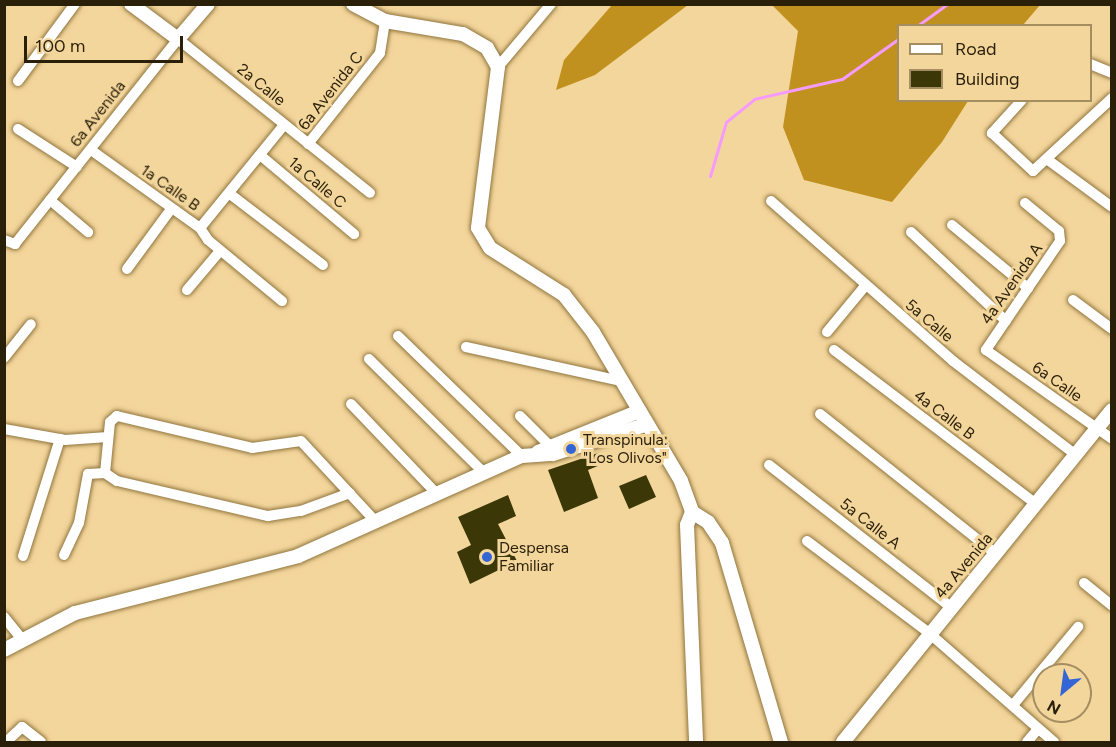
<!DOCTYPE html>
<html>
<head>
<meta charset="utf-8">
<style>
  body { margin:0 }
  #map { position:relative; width:1116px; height:747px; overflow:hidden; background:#f3d69c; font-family:Figtree,sans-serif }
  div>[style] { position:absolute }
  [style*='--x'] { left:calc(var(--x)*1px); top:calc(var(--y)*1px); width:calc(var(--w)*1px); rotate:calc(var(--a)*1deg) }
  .forest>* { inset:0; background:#c0911f }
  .stream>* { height:3px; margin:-1.5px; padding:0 1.5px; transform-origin:1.5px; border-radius:1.5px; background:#f59bfe }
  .building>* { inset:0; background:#3b3707 }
  .roads { filter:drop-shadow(0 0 2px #90753e) drop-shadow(0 0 2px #90753e) }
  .minor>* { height:10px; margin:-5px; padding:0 5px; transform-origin:5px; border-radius:5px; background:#fff }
  .tertiary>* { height:14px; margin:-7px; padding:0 7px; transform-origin:7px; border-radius:7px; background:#fff }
  .dots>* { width:16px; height:16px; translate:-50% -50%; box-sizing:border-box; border:3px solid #f3d69c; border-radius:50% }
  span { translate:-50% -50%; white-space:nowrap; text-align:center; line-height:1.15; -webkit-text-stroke:6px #f3d69c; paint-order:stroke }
  .street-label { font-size:16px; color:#2a1f08 }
  .poi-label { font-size:16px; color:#2a1f08 }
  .left { translate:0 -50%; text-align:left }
  .frame { position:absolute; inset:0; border:6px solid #2a1f08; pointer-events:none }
  .legend { position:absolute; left:897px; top:24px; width:195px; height:78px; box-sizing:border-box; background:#f3d69c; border:2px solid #a38d61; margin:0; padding:8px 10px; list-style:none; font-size:18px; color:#2a1f08 }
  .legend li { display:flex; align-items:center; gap:12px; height:30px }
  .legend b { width:30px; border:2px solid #a38d61 }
  .north { position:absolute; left:1032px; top:663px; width:60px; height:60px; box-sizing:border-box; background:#f3d69c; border:2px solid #a38d61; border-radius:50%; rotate:209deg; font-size:16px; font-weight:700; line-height:24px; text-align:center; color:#2a1f08 }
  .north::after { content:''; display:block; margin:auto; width:21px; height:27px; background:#3565d5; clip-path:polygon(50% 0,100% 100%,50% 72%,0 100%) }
  .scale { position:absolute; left:24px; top:36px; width:159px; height:27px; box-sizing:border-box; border:3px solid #2a1f08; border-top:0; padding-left:8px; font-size:18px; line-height:21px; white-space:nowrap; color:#2a1f08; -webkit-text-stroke:4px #f3d69c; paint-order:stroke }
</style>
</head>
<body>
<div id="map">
  <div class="forest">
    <i style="clip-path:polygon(612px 5px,688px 5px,595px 75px,556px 90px,564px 60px)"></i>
    <i style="clip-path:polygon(772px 5px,1040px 5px,1023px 25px,898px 26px,898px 100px,968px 101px,942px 142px,892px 202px,804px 180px,783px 127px,798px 31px)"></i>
  </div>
  <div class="stream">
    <i style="--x:917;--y:26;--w:37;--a:-36"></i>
    <i style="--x:710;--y:176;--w:56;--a:-73.5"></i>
    <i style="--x:726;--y:122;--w:36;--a:-39"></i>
    <i style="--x:754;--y:99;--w:90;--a:-12.8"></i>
    <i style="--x:842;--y:79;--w:69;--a:-35.5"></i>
  </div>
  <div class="building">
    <i style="clip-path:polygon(601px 452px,605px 463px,588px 470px,598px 498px,564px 512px,548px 470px)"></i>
    <i style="clip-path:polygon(646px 475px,656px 497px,629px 509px,619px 486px)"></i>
    <i style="clip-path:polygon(508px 495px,516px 516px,498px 524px,517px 561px,470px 584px,457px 552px,471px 545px,458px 517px)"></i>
  </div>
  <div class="roads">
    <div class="minor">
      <i style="--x:1090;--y:64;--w:24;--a:22"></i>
      <i style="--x:498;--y:67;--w:82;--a:-49.9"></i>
      <i style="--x:18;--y:81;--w:96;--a:-53.5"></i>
      <i style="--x:1022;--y:100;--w:45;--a:132.3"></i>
      <i style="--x:992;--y:133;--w:56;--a:42.8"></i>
      <i style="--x:1033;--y:171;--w:108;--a:-42.7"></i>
      <i style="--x:18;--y:129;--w:70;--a:32.8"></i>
      <i style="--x:308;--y:144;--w:116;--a:-51.6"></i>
      <i style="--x:380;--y:53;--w:32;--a:-81"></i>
      <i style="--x:91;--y:150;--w:134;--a:35.6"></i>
      <i style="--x:200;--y:228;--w:14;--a:56"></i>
      <i style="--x:208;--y:240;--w:96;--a:39.5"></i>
      <i style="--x:260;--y:155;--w:123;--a:40"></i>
      <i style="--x:1048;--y:160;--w:79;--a:36.3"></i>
      <i style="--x:230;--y:194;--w:117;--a:37.4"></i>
      <i style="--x:50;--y:200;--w:50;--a:40.1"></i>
      <i style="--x:771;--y:201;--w:242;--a:41.3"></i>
      <i style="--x:953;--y:361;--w:155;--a:37.4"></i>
      <i style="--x:1025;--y:203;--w:44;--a:39.5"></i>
      <i style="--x:1059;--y:231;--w:10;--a:84"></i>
      <i style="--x:1060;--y:241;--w:132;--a:124.2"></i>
      <i style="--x:986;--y:350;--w:154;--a:35.2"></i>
      <i style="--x:952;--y:225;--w:99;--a:39.7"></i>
      <i style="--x:200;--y:228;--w:133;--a:-50.8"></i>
      <i style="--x:911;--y:232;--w:130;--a:43.1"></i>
      <i style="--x:4;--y:240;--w:12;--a:20"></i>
      <i style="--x:15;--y:244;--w:262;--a:-51.5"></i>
      <i style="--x:178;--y:39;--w:246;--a:38.7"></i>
      <i style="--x:127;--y:269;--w:74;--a:-53.7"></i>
      <i style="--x:187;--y:290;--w:51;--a:-49.8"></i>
      <i style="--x:1073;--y:300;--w:49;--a:36.6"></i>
      <i style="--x:827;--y:332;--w:60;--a:-50.4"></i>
      <i style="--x:398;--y:336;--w:173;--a:44.1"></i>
      <i style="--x:466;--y:347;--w:158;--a:12.4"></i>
      <i style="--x:834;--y:350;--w:254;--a:37.3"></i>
      <i style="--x:4;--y:358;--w:43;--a:-51.5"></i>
      <i style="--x:369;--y:359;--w:161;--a:44.7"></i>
      <i style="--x:351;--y:404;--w:124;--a:46.3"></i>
      <i style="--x:820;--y:414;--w:225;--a:38.5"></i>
      <i style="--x:520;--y:416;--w:40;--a:45"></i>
      <i style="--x:4;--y:429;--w:62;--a:10.2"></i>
      <i style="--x:65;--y:440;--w:43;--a:-4"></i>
      <i style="--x:769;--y:465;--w:231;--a:38"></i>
      <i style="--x:105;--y:473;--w:51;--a:-84.4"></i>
      <i style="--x:110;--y:422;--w:9;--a:-41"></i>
      <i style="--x:117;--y:416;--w:139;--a:13.3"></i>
      <i style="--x:252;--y:448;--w:49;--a:-8.1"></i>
      <i style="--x:301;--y:441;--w:109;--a:47.2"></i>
      <i style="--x:807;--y:541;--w:153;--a:37"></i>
      <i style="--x:929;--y:633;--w:166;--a:41.1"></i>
      <i style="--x:64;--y:555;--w:35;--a:-65"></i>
      <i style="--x:79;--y:523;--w:50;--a:-79.6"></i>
      <i style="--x:88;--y:474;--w:17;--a:-3"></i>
      <i style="--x:105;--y:473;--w:14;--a:34"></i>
      <i style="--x:117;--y:481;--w:155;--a:13.1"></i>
      <i style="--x:268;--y:516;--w:33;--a:-9"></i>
      <i style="--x:301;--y:511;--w:52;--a:-20.2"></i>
      <i style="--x:23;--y:556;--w:123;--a:-72.5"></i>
      <i style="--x:1084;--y:583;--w:36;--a:39"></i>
      <i style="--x:4;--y:617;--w:28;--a:51"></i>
      <i style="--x:1013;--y:705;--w:102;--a:-50.2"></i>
      <i style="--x:6;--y:742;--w:22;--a:-43"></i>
      <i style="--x:22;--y:727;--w:24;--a:38"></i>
      <i style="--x:1027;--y:742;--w:17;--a:-50"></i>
    </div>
    <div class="tertiary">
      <i style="--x:131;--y:4;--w:59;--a:36.7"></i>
      <i style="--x:178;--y:39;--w:46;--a:-49.4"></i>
      <i style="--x:353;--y:4;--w:36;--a:28"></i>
      <i style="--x:385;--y:21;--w:79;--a:9.5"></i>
      <i style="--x:463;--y:34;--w:28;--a:30"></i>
      <i style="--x:487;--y:48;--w:22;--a:60"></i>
      <i style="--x:498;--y:67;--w:162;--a:97.1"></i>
      <i style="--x:478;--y:228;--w:23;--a:59"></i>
      <i style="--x:490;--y:248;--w:88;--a:32.4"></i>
      <i style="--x:564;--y:295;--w:47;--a:51.9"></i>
      <i style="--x:593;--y:332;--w:173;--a:59.4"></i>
      <i style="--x:681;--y:481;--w:33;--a:70"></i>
      <i style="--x:692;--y:512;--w:14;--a:111"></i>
      <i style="--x:687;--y:525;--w:217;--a:87.6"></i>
      <i style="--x:538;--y:452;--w:107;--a:-22"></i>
      <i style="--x:692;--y:512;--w:19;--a:32"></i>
      <i style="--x:708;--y:522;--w:25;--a:56"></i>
      <i style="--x:722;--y:543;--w:208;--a:73.5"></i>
      <i style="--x:4;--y:650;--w:80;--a:-27.5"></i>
      <i style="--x:75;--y:613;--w:230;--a:-14.3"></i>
      <i style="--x:298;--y:556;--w:245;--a:-24.1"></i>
      <i style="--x:522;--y:456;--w:31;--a:-4"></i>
      <i style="--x:553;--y:454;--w:96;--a:-17.5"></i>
      <i style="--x:843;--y:742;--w:427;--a:-51"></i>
    </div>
  </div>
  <div class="dots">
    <i style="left:571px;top:449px;background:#3565d5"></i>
    <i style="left:487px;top:557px;background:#3565d5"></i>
  </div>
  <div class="street-label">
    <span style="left:261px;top:85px;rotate:39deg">2a Calle</span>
    <span style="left:331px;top:91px;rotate:-52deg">6a Avenida C</span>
    <span style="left:98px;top:114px;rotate:-52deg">6a Avenida</span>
    <span style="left:317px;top:183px;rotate:40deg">1a Calle C</span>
    <span style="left:170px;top:188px;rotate:35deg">1a Calle B</span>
    <span style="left:1012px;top:284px;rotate:-55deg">4a Avenida A</span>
    <span style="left:929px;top:321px;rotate:40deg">5a Calle</span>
    <span style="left:1057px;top:382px;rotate:35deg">6a Calle</span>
    <span style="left:944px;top:415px;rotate:37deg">4a Calle B</span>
    <span style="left:870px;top:524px;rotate:38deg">5a Calle A</span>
    <span style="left:964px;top:566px;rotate:-50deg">4a Avenida</span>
  </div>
  <div class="poi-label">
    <span class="left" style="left:583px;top:449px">Transpinula:<br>"Los Olivos"</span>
    <span class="left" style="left:499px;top:557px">Despensa<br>Familiar</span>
  </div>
  <div class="frame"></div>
  <ul class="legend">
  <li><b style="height:8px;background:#fff"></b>Road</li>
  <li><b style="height:16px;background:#3b3707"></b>Building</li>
  </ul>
  <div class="north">N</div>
  <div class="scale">100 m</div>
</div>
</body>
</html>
